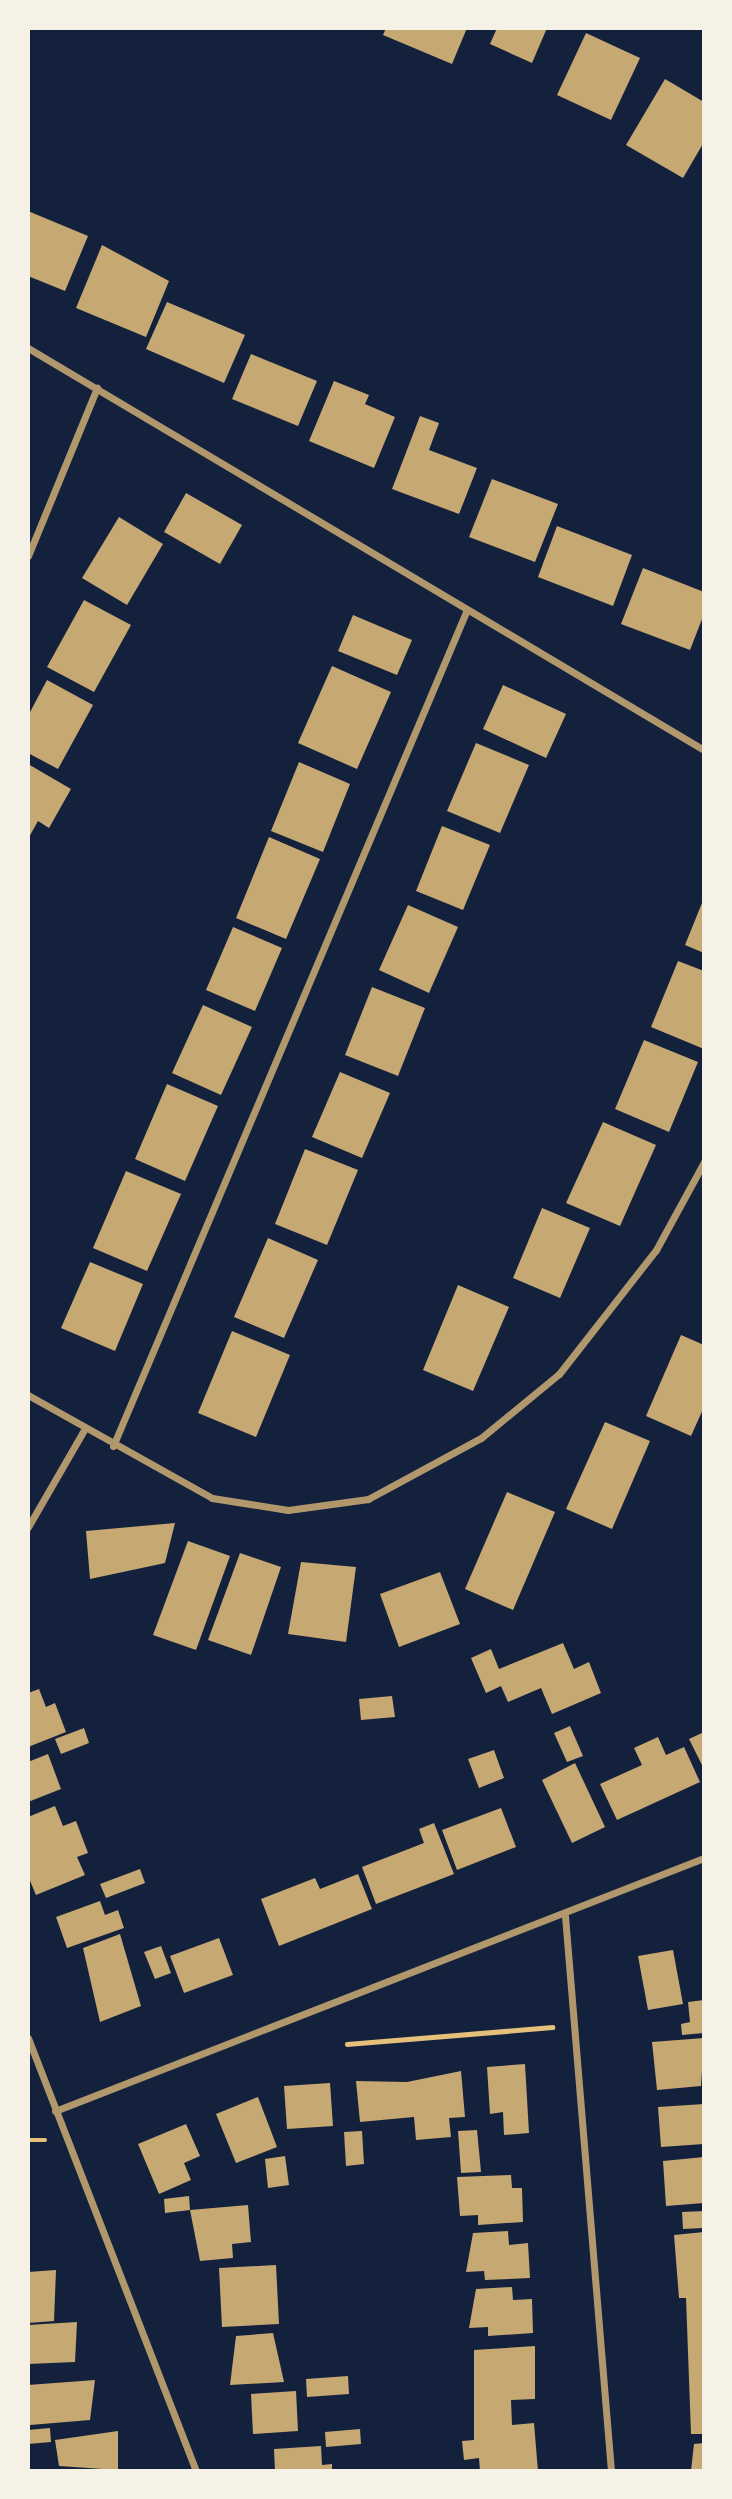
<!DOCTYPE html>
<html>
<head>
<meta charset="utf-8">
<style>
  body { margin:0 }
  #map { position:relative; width:732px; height:2499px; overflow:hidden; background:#14213d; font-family:"Noto Sans",sans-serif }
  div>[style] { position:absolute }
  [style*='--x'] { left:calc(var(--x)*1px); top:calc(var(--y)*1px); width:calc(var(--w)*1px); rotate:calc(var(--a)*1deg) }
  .building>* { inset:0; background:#c6a872 }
  .path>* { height:4.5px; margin:-2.25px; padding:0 2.25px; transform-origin:2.25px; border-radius:2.25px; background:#e5c07b }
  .minor>* { height:7px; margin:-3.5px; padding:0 3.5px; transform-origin:3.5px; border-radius:3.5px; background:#b1986c }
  span { translate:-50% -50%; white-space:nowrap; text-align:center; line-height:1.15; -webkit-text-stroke:7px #f6f1e7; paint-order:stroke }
  .frame { position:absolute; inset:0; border:30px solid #f6f1e7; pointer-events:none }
</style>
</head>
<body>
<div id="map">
  <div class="building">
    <i style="clip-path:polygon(386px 28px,467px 28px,452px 64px,383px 35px)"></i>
    <i style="clip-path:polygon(497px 28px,547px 28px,532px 63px,490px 44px)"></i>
    <i style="clip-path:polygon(586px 33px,640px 58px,611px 120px,557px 95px)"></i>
    <i style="clip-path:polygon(665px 79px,704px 102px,704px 142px,683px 178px,626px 145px)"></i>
    <i style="clip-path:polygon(28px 211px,88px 236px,65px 291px,28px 276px)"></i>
    <i style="clip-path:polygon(102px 245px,169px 281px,146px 337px,76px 308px)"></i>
    <i style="clip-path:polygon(167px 302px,245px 335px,224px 383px,146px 349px)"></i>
    <i style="clip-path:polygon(251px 354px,317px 381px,298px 426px,232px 399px)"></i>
    <i style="clip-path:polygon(334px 381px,369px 395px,365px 404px,395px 417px,374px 468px,309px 441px)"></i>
    <i style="clip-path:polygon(420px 416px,439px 423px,429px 450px,477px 468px,459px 514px,392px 489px)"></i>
    <i style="clip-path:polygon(492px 479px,558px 504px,535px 562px,469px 537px)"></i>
    <i style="clip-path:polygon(186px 493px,242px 525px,220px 564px,164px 532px)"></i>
    <i style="clip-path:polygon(119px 517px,163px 544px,127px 605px,82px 578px)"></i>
    <i style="clip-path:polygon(557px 526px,632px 555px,613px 606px,538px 577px)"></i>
    <i style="clip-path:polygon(643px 568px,704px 592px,704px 614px,690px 650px,621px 624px)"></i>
    <i style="clip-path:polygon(84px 600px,131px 625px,94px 692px,47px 667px)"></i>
    <i style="clip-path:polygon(353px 615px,412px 640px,397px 675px,338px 651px)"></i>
    <i style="clip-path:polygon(332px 666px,391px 692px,357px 769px,298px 743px)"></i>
    <i style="clip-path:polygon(47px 680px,93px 705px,58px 769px,28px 753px,28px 716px)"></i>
    <i style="clip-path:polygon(503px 685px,566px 714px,546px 758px,483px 729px)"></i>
    <i style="clip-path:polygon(476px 743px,529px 765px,500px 833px,447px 811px)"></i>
    <i style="clip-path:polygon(299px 762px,350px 784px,323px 852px,271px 831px)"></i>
    <i style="clip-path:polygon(28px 764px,71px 789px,49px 828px,38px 821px,28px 839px)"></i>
    <i style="clip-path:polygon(442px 826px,490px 845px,463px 910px,416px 891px)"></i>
    <i style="clip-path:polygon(269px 837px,320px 859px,286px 939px,236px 918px)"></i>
    <i style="clip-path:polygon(704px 898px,704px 953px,685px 945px)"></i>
    <i style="clip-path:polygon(408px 905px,458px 927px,429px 993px,379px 970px)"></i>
    <i style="clip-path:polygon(233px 927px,282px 948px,255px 1011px,206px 990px)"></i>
    <i style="clip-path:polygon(678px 961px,704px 971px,704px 1049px,651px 1027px)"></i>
    <i style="clip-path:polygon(372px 987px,425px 1008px,398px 1076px,345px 1055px)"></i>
    <i style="clip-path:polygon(203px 1005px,252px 1027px,221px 1095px,172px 1073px)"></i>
    <i style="clip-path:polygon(644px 1040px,698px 1062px,669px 1132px,615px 1109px)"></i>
    <i style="clip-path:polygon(340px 1072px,390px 1093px,362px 1158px,312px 1137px)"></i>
    <i style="clip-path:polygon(167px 1084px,218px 1106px,185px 1181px,135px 1159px)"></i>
    <i style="clip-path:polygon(603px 1122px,656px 1145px,620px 1226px,566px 1203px)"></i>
    <i style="clip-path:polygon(305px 1149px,358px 1170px,327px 1245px,275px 1224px)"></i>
    <i style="clip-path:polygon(126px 1171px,181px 1194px,147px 1271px,93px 1248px)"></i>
    <i style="clip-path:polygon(542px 1208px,590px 1228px,560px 1298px,513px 1278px)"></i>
    <i style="clip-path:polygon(268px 1238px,318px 1260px,284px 1338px,234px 1317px)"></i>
    <i style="clip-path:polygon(90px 1262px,143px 1284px,115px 1351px,61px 1328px)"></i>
    <i style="clip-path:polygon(458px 1285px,509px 1307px,473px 1391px,423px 1370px)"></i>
    <i style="clip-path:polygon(232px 1331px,290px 1355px,256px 1437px,198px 1413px)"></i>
    <i style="clip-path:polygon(681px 1335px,704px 1345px,704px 1407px,691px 1436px,646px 1416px)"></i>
    <i style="clip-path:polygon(605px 1422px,650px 1441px,612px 1529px,566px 1509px)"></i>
    <i style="clip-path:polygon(507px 1492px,555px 1512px,513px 1610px,465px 1589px)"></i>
    <i style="clip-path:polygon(175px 1523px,165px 1563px,90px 1579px,86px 1531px)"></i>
    <i style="clip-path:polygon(188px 1541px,230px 1556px,196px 1650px,153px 1635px)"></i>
    <i style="clip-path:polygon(240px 1553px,281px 1567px,251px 1655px,208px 1640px)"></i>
    <i style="clip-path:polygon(301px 1562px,356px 1567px,346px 1642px,288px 1634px)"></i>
    <i style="clip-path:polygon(440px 1572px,460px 1624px,399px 1647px,380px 1594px)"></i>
    <i style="clip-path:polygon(563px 1643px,574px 1669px,589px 1662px,601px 1693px,552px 1714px,541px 1688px,508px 1702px,501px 1686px,486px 1693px,471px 1658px,491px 1649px,499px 1669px)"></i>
    <i style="clip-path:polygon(39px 1689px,46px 1707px,55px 1703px,66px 1732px,28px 1747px,28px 1693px)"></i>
    <i style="clip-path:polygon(392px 1696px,395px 1717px,361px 1720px,359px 1699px)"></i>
    <i style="clip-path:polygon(570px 1726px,583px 1756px,567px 1762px,554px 1733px)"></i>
    <i style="clip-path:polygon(84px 1728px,89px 1743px,61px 1754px,55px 1739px)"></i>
    <i style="clip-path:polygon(704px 1732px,704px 1769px,689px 1739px)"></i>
    <i style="clip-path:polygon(658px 1737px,666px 1755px,684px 1747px,700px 1782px,617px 1820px,600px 1784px,642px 1765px,634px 1748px)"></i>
    <i style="clip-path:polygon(494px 1750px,504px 1778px,479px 1788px,468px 1759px)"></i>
    <i style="clip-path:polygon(48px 1754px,61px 1789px,28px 1802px,28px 1762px)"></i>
    <i style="clip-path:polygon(575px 1763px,605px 1827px,572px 1843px,542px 1780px)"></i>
    <i style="clip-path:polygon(55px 1806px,63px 1826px,76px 1821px,88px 1853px,77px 1857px,85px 1875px,36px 1895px,28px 1876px,28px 1817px)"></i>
    <i style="clip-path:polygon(501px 1808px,516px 1847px,457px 1870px,442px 1830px)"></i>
    <i style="clip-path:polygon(434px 1823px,454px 1874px,376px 1904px,362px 1867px,424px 1843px,419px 1829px)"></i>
    <i style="clip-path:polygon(140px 1869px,145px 1883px,106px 1898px,100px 1884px)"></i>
    <i style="clip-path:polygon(358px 1874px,372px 1909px,279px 1946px,261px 1899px,315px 1878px,320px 1889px)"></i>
    <i style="clip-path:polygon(100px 1901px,105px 1915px,118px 1910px,124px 1928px,67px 1948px,56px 1917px)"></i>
    <i style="clip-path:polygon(120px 1934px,141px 2006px,100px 2022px,83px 1948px)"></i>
    <i style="clip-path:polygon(219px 1938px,233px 1975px,184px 1993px,170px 1956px)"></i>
    <i style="clip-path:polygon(161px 1946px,171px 1973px,155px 1979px,144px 1952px)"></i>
    <i style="clip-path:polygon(673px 1950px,683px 2004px,648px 2010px,638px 1956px)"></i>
    <i style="clip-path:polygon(704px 2000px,704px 2033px,682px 2035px,681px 2024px,690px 2022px,688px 2002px)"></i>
    <i style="clip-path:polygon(704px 2038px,701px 2086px,657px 2090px,652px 2042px)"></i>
    <i style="clip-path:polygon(525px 2064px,529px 2133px,504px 2135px,503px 2112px,490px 2114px,487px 2067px)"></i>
    <i style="clip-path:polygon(461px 2071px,465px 2117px,449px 2118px,451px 2137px,416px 2140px,414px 2117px,360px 2122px,356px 2081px,407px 2082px)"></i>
    <i style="clip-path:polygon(330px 2083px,333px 2126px,287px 2129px,284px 2086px)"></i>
    <i style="clip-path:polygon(258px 2097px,277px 2147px,236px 2163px,216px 2114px)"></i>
    <i style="clip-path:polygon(704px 2104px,704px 2144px,661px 2147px,658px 2107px)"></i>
    <i style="clip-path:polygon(186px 2124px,200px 2156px,184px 2163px,191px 2180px,159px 2194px,138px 2144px)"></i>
    <i style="clip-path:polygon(477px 2130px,481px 2172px,461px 2173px,458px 2131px)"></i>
    <i style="clip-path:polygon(362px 2131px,364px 2164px,346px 2166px,344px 2132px)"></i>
    <i style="clip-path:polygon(285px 2156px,289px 2185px,268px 2188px,265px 2159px)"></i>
    <i style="clip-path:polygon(704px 2157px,704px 2203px,666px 2206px,663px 2161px)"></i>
    <i style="clip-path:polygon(511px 2175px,512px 2188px,522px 2188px,523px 2222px,478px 2225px,478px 2215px,460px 2216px,457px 2177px)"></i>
    <i style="clip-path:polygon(189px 2196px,190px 2210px,248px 2205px,251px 2242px,232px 2244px,233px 2258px,200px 2261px,190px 2210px,165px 2213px,164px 2199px)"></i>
    <i style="clip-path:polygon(704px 2211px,704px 2228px,683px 2229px,682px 2212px)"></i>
    <i style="clip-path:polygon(508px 2231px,509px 2245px,528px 2243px,530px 2278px,485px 2280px,484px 2271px,466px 2272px,473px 2233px)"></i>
    <i style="clip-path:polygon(704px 2232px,704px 2434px,691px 2434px,686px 2298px,679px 2298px,674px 2235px)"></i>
    <i style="clip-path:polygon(276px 2265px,279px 2324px,222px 2327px,219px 2268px)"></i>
    <i style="clip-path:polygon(56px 2270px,54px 2321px,28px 2323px,28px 2272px)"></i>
    <i style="clip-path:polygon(512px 2287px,513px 2300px,532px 2299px,533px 2333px,488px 2336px,488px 2327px,469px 2328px,476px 2289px)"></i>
    <i style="clip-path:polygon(77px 2322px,75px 2362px,28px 2364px,28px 2325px)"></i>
    <i style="clip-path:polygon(273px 2333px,284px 2382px,230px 2385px,236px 2336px)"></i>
    <i style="clip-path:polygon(535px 2346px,535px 2399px,511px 2400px,512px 2425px,534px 2423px,538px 2471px,480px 2471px,479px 2458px,464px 2460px,462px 2441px,474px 2440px,474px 2350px)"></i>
    <i style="clip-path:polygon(348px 2376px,349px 2394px,307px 2397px,306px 2379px)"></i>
    <i style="clip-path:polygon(95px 2380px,90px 2420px,30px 2425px,28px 2385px)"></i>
    <i style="clip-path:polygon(296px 2391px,298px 2431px,253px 2434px,251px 2394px)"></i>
    <i style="clip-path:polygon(50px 2428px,51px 2442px,28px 2444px,28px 2430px)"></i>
    <i style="clip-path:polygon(360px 2429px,361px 2444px,326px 2447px,325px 2432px)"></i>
    <i style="clip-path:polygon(118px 2431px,118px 2470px,59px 2466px,55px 2440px)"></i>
    <i style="clip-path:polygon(704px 2443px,704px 2471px,691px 2471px,694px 2444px)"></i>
    <i style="clip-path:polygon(321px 2446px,322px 2465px,332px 2464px,332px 2471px,275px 2471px,274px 2449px)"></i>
  </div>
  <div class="path">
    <i style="--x:347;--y:2044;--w:206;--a:-4.7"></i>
    <i style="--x:28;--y:2140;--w:17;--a:0"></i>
  </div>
  <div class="minor">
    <i style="--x:28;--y:348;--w:786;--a:30.74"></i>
    <i style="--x:28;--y:556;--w:182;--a:-67.7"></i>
    <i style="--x:28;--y:1395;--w:211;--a:29.2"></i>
    <i style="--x:212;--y:1498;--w:77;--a:9"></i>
    <i style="--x:288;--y:1510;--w:81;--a:-7.8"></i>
    <i style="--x:368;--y:1499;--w:128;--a:-28.4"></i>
    <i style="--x:481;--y:1438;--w:101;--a:-39.4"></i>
    <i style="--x:559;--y:1374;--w:157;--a:-52"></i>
    <i style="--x:656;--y:1250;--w:100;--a:-61.4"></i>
    <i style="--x:113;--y:1446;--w:906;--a:-67.06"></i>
    <i style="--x:28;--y:1527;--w:112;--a:-60"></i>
    <i style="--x:565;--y:1916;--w:557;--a:85.26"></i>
    <i style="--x:28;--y:2038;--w:464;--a:68.8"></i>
    <i style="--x:55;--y:2111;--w:697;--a:-21.3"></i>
  </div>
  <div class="frame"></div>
</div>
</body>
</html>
